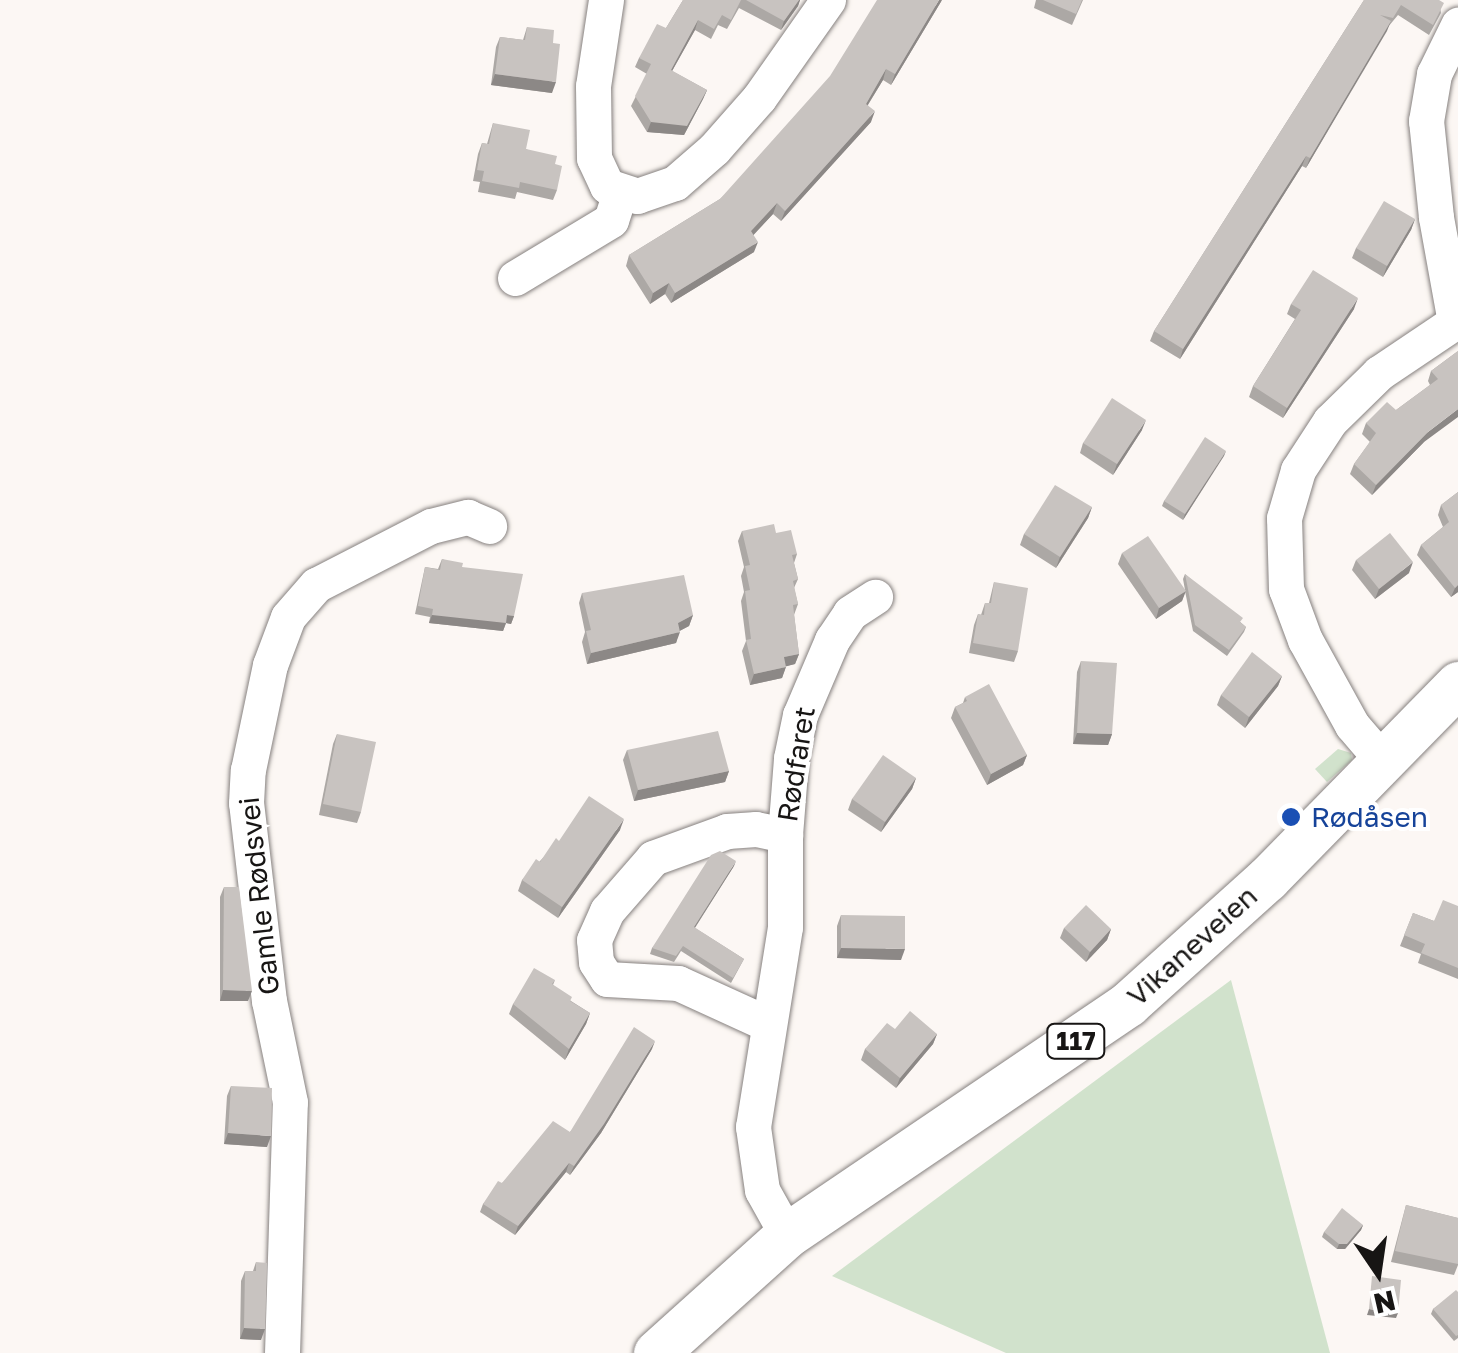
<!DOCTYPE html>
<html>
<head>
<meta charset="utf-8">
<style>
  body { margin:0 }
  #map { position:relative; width:1458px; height:1353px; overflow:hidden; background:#fcf7f4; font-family:"Golos Text",sans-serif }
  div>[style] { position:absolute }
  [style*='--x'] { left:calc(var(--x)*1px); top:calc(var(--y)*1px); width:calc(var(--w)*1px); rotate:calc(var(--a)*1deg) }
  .green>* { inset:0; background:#d1e2cc }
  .roads { filter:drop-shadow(0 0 2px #86817f) drop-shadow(0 0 2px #86817f) }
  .minor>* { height:35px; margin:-17.5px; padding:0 17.5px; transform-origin:17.5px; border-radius:17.5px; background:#fff }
  .major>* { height:45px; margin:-22.5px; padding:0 22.5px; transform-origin:22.5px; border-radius:22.5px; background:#fff }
  .wall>* { inset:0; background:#aca8a5 }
  .shaded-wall>* { inset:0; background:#8c8886 }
  .building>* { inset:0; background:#c8c3c0 }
  .dots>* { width:28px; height:28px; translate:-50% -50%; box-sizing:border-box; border:5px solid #fff; border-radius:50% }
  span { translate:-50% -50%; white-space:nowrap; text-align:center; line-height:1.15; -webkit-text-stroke:8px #fff; paint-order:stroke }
  .shield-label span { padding:2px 8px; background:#fff; border:2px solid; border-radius:8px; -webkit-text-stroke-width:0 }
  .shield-label { font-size:25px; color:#171514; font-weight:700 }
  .street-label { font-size:28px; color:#171514 }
  .transit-label { font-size:28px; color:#164399 }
  .left { translate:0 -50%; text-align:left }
  .north { position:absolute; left:1328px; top:1223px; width:100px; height:100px; -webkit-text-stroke:8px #fff; paint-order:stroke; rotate:167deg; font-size:28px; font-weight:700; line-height:40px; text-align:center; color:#171514 }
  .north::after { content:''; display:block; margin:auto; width:35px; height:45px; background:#171514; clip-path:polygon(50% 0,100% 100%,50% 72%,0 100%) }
</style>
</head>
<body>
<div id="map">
  <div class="green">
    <i style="clip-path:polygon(1338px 749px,1351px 753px,1352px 760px,1327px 782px,1315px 769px)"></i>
    <i style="clip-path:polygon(1231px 980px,1330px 1353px,1006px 1353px,832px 1276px)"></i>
  </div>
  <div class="roads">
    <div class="minor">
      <i style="--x:606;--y:0;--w:87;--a:98.6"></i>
      <i style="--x:593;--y:86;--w:72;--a:89.2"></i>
      <i style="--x:594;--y:158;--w:31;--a:65"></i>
      <i style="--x:607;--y:186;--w:32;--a:18"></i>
      <i style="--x:637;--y:196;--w:40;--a:-18.9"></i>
      <i style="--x:675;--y:183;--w:52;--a:-41.1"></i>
      <i style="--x:714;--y:149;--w:68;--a:-48.6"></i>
      <i style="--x:759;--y:98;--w:120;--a:-54.9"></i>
      <i style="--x:515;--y:278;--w:112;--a:-31.1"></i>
      <i style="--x:611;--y:220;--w:28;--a:-72"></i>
      <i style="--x:1455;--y:322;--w:107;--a:-100.3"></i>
      <i style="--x:1436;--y:217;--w:97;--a:-95.9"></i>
      <i style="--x:1426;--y:121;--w:48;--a:-80.3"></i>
      <i style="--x:1434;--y:74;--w:55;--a:-63.9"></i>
      <i style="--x:1382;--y:760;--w:46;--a:-130.6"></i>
      <i style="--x:1352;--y:725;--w:97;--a:-118.9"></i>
      <i style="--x:1305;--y:640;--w:54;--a:-110.4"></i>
      <i style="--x:1286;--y:589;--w:71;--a:-91.6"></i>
      <i style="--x:1284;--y:518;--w:50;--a:-73.7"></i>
      <i style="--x:1298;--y:470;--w:59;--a:-56.9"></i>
      <i style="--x:1330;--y:421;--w:69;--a:-44.4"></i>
      <i style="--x:1379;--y:373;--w:95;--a:-33.9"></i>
      <i style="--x:768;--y:1024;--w:99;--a:-155.5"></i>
      <i style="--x:678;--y:983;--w:71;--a:-176.8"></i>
      <i style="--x:607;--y:979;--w:20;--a:-123"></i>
      <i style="--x:596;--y:962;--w:22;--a:-95"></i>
      <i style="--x:594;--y:940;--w:32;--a:-66"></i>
      <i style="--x:607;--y:911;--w:70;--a:-49"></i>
      <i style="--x:653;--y:858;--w:79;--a:-20"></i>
      <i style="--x:727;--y:831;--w:29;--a:-4"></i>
      <i style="--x:756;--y:829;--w:30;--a:12"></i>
      <i style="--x:787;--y:1235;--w:51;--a:-119.1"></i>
      <i style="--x:762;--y:1190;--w:64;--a:-98.1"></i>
      <i style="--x:753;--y:1127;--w:203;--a:-80.9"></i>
      <i style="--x:785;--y:927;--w:92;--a:-90"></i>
      <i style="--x:785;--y:835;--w:77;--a:-85.5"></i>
      <i style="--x:791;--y:758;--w:44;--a:-78.2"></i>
      <i style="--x:800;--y:715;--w:82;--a:-66.9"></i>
      <i style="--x:832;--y:640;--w:32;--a:-56"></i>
      <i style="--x:850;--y:613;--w:30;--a:-33"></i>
      <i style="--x:282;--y:1353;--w:251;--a:-88.2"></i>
      <i style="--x:290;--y:1102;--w:103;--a:-101.7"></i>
      <i style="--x:269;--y:1001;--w:199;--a:-96.6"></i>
      <i style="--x:246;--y:803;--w:33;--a:-87"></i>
      <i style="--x:248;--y:770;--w:107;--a:-78.2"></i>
      <i style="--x:270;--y:665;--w:51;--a:-69.4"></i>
      <i style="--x:288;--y:617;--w:43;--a:-48.8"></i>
      <i style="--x:316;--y:585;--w:129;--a:-27.2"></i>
      <i style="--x:431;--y:526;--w:38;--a:-14"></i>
      <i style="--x:468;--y:517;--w:23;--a:23"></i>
    </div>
    <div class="major">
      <i style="--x:656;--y:1353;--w:176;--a:-42"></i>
      <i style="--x:787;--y:1235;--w:412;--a:-34.1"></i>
      <i style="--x:1128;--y:1004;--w:187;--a:-42"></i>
      <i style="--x:1267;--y:879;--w:273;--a:-45.6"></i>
    </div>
  </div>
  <div class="wall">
    <i style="clip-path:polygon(683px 0,800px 0,798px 6px,781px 30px,739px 8px,727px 29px,718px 25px,711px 39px,695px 30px,672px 71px,707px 90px,703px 99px,684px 135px,647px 132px,631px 106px,647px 74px,635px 67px,639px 58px,666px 28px)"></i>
    <i style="clip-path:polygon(942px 0,891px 85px,883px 80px,868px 105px,871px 122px,781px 221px,773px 214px,753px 235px,754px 252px,671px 303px,665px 294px,650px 304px,626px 266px,629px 255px,720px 199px)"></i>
    <i style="clip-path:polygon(1036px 0,1083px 0,1072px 25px,1034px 8px)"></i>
    <i style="clip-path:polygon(1364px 0,1439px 0,1441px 13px,1429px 35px,1398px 15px,1388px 27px,1306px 168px,1302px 166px,1180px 359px,1150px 341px,1154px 331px)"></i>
    <i style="clip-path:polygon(527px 27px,553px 43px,552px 93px,491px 85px,496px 47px,500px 37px,523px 40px)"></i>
    <i style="clip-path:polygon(493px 123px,526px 149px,555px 164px,557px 190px,553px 200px,517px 192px,515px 199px,478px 192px,480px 182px,473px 181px,478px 154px,482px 143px,487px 144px)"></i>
    <i style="clip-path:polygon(1415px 219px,1411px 230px,1383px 277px,1352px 258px,1356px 248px)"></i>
    <i style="clip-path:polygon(1291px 304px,1354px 309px,1283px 418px,1249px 397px,1253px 386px,1295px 319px,1287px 314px)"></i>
    <i style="clip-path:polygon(1458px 351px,1424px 442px,1372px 495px,1350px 474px,1354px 464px,1370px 442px,1362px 434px,1366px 423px,1396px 410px,1430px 385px,1428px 381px,1431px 371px)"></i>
    <i style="clip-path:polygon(1142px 430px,1113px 475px,1080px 453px,1083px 443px)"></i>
    <i style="clip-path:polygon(1226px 451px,1183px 520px,1162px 506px,1164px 501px)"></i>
    <i style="clip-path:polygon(1458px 492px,1458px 592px,1451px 597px,1417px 555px,1421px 545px,1443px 527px,1438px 515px,1441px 505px)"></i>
    <i style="clip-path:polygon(1092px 507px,1088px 518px,1056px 568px,1020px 545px,1024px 534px)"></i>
    <i style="clip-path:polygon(742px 531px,776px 533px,797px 554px,794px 563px,798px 579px,794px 588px,798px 604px,794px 615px,799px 654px,795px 664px,786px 666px,782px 678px,750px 685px,742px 651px,746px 641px,741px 601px,744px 592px,741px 576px,744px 567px,738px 541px)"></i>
    <i style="clip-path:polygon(1122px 553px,1185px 590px,1183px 579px,1185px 574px,1246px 627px,1244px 632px,1227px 656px,1193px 631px,1185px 591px,1182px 601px,1156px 619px,1118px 564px)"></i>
    <i style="clip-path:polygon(442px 559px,462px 567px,514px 616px,511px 624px,506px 623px,503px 631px,429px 623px,430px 617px,415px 614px,425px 567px,438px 569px)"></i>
    <i style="clip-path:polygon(1356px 560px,1409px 573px,1375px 599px,1352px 570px)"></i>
    <i style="clip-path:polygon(994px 582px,1018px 651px,1014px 662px,969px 653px,974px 625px,978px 614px,981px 615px,985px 603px,989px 603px)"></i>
    <i style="clip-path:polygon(582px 593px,693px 615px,689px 626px,679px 631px,676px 643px,587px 664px,582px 642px,585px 632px,579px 603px)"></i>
    <i style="clip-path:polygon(1081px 661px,1112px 734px,1108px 745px,1073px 744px,1077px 672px)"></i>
    <i style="clip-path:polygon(1282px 676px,1278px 686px,1245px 728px,1217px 705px,1221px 695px)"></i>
    <i style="clip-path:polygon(965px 697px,1027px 755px,1023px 765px,987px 785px,951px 718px,955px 707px,963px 703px)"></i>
    <i style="clip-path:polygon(337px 734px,361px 812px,357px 823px,319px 815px,333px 744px)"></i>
    <i style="clip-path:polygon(627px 750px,729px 771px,725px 782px,634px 801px,623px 760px)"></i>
    <i style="clip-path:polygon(916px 778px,912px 789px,881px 832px,848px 810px,852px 799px)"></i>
    <i style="clip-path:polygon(620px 830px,558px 918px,518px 891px,522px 880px,559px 841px)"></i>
    <i style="clip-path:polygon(734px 866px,695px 928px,744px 959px,731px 983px,681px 951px,674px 962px,650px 954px,652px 948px)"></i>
    <i style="clip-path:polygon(224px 887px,248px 1001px,220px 1001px,220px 897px)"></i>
    <i style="clip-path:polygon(1458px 906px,1458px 979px,1418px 963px,1421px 954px,1400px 946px,1413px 913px,1434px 921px)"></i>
    <i style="clip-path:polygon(841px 915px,901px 960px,837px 958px,837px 926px)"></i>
    <i style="clip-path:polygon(1064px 928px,1111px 929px,1107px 940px,1086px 962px,1060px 938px)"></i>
    <i style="clip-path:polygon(555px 980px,553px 985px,571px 1001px,590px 1013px,586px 1024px,565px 1060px,509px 1014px,513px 1004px)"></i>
    <i style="clip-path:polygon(895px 1029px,937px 1034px,933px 1044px,896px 1088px,861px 1060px,865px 1049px)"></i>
    <i style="clip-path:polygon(652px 1049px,601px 1133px,570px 1175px,566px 1172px,515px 1235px,480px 1212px,483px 1204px,502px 1183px,570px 1132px)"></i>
    <i style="clip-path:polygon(231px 1086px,267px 1147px,224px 1144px,227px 1096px)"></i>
    <i style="clip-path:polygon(1406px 1205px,1458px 1218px,1458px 1265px,1454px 1275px,1391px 1262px)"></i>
    <i style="clip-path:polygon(1363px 1225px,1361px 1230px,1345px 1249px,1337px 1249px,1322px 1237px,1324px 1232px)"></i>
    <i style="clip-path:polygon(256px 1262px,261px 1340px,240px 1339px,241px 1281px,245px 1271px,253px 1271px)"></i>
    <i style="clip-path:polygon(1458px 1292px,1458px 1338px,1454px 1341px,1431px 1314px,1433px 1309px)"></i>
  </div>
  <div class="shaded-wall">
    <i style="clip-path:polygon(799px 0,800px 0,798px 6px,781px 30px,784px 21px)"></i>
    <i style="clip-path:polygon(939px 0,942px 0,891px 85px,895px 74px)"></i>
    <i style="clip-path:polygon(698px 20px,695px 30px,667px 80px,671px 70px)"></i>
    <i style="clip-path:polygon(1391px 21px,1387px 31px,1306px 168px,1310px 158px)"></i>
    <i style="clip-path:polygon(886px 69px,883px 80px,862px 114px,866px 104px)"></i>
    <i style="clip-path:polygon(495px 74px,556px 82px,552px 93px,491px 85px)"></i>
    <i style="clip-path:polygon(707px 90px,703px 99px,684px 135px,647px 132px,651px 122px)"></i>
    <i style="clip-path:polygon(875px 111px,871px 122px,781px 221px,785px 211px)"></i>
    <i style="clip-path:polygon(1306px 156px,1302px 166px,1180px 359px,1183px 349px)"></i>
    <i style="clip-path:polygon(777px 203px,773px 214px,747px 242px,751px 231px)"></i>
    <i style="clip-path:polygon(1415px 219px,1411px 230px,1383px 277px,1387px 266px)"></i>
    <i style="clip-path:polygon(758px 242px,754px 252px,671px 303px,675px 293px)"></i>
    <i style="clip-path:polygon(669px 283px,665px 294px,650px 304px,653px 293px)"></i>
    <i style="clip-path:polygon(1358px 298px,1354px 309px,1283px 418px,1287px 408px)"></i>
    <i style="clip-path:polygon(1458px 409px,1458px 417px,1424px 442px,1372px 495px,1376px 485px,1428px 432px)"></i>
    <i style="clip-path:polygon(1146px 420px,1142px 430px,1113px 475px,1117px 464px)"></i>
    <i style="clip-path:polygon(1226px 451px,1224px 456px,1183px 520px,1185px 514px)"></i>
    <i style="clip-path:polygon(1092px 507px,1088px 518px,1056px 568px,1060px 557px)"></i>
    <i style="clip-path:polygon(1413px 562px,1409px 573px,1375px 599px,1379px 589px)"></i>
    <i style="clip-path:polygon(1458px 585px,1458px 592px,1451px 597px,1455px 588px)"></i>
    <i style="clip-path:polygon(1186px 591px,1182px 601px,1156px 619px,1159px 608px)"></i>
    <i style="clip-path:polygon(432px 615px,507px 615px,514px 616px,511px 624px,506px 623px,503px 631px,429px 623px)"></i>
    <i style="clip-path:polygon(693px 615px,689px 626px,674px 634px,678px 623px)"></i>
    <i style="clip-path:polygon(680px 632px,676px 643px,587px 664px,591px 653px)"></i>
    <i style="clip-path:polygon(799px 654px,795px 664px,780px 668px,784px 657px)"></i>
    <i style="clip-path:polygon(786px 667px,782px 678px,750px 685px,754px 674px)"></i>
    <i style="clip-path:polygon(1282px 676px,1278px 686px,1245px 728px,1249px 717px)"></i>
    <i style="clip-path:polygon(1077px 733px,1112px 734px,1108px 745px,1073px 744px)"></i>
    <i style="clip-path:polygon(1027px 755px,1023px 765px,987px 785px,991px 774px)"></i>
    <i style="clip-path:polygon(729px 771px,725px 782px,634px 801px,638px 790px)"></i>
    <i style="clip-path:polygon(916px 778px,912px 789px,881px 832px,885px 822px)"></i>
    <i style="clip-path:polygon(624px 819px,620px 830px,558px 918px,562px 907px)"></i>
    <i style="clip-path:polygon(736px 861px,734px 866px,692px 932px,694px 927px)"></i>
    <i style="clip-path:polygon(1111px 929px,1107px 940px,1086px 962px,1090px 952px)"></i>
    <i style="clip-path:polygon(841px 948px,905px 949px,901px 960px,837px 958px)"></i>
    <i style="clip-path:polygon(223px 990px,252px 991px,248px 1001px,220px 1001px)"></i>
    <i style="clip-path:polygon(590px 1013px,586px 1024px,565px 1060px,569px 1049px)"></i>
    <i style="clip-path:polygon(937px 1034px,933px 1044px,896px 1088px,900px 1078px)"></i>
    <i style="clip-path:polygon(655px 1041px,652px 1049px,601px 1133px,570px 1175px,574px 1166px)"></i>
    <i style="clip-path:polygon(228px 1133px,271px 1136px,267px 1147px,224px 1144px)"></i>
    <i style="clip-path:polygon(569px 1163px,566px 1172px,515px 1235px,518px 1226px)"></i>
    <i style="clip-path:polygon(1363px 1225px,1361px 1230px,1345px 1249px,1337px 1249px,1339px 1244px)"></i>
    <i style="clip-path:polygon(1369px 1309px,1398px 1313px,1396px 1318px,1367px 1315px)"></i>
    <i style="clip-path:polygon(244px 1328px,265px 1329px,261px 1340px,240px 1339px)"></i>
  </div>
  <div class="building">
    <i style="clip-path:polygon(683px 0,741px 0,731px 20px,722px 15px,714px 29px,698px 20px,671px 70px,707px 90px,687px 126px,651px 122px,635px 96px,651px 64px,639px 58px,657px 24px,666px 28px)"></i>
    <i style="clip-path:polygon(746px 0,799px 0,784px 21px)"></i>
    <i style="clip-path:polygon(877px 0,939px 0,895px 74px,886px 69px,866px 104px,875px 111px,785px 211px,777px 203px,751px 231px,758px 242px,675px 293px,669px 283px,653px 293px,629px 255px,720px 199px,830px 76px)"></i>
    <i style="clip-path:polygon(1043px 0,1082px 0,1076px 14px)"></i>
    <i style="clip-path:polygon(1364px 0,1439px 0,1444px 3px,1433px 25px,1401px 5px,1393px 18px,1380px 15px,1391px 21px,1310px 158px,1306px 156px,1183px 349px,1154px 331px)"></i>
    <i style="clip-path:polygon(527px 27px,554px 30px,553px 43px,560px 44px,556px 82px,495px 74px,500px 37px,525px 40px)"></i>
    <i style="clip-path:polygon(493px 123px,530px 130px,526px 149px,557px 156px,555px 164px,562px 166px,557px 190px,520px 182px,519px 188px,482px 181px,484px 171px,477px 170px,482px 143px,489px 144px)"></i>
    <i style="clip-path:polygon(1384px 201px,1415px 219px,1387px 266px,1356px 248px)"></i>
    <i style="clip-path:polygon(1313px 270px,1358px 298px,1287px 408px,1253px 386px,1301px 310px,1291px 304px)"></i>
    <i style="clip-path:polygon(1458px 351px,1458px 409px,1428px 432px,1376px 485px,1354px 464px,1376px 433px,1366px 423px,1387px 402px,1396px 410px,1438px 379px,1431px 371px)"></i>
    <i style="clip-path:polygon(1112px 398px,1146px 420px,1117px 464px,1083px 443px)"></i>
    <i style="clip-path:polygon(1205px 437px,1226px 451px,1185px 514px,1164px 501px)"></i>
    <i style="clip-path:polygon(1055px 485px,1092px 507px,1060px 557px,1024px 534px)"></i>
    <i style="clip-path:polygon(1458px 492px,1458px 585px,1455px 588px,1421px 545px,1449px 522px,1441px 505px)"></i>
    <i style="clip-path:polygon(774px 524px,776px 533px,791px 530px,797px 554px,792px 555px,798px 579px,793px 581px,798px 604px,793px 605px,799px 654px,784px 657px,786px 667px,754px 674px,746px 640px,751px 639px,745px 591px,750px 590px,745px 566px,750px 565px,742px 531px)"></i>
    <i style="clip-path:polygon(1390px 533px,1413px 562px,1379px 589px,1356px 560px)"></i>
    <i style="clip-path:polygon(1148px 536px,1186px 591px,1159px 608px,1122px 553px)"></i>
    <i style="clip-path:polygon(442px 559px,463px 563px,462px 567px,523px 574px,514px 616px,507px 615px,506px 623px,432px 615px,433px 609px,418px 606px,425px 567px,440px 570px)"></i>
    <i style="clip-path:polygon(1185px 574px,1243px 618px,1240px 622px,1246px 627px,1229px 650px,1195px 625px)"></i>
    <i style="clip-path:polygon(684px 575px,693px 615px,678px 623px,680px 632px,591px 653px,586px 631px,591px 630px,582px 593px)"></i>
    <i style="clip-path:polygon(994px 582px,1028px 588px,1018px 651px,973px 643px,978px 614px,984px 615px,985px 603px,991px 603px)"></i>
    <i style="clip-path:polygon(1252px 652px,1282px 676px,1249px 717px,1221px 695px)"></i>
    <i style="clip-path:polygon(1081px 661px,1117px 663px,1112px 734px,1077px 733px)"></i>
    <i style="clip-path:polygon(989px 684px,1027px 755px,991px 774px,955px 707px,967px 701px,965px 697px)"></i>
    <i style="clip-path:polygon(718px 731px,729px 771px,638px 790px,627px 750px)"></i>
    <i style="clip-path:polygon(337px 734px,376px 742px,361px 812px,323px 804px)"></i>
    <i style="clip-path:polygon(883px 755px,916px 778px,885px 822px,852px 799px)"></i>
    <i style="clip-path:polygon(589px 796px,624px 819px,562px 907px,522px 880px,536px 859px,540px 862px,556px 838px,559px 841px)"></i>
    <i style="clip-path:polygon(720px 851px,736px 861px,694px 927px,744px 959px,733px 978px,683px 946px,676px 956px,652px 948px,711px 855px)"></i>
    <i style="clip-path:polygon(224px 887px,239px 887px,252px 991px,223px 990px)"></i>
    <i style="clip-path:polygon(1443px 900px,1458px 906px,1458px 968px,1421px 953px,1425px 944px,1404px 935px,1413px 913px,1434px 921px)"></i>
    <i style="clip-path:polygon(1086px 905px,1111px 929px,1090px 952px,1064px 928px)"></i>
    <i style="clip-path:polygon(841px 915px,905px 916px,905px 949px,841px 948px)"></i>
    <i style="clip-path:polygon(534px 968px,555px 980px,552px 984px,572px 997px,570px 1001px,590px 1013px,569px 1049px,513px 1004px)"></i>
    <i style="clip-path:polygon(910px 1011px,937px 1034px,900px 1078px,865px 1049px,887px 1023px,895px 1029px)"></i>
    <i style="clip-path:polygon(634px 1027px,655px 1041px,604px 1124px,574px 1166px,569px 1163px,518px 1226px,483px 1204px,498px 1181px,502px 1183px,553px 1121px,570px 1132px)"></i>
    <i style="clip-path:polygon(231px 1086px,272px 1088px,271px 1136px,228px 1133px)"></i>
    <i style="clip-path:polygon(1406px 1205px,1458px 1218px,1458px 1264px,1395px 1251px)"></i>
    <i style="clip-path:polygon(1342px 1208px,1363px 1225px,1347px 1244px,1339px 1244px,1324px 1232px)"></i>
    <i style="clip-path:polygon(256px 1262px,267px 1263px,265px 1329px,244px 1328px,245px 1271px,256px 1271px)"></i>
    <i style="clip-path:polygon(1372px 1276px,1401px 1280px,1398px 1313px,1369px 1309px)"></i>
    <i style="clip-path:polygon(1456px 1290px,1458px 1292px,1458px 1335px,1456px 1336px,1433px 1309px)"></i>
  </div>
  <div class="dots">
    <i style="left:1291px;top:817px;background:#1a4fb4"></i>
  </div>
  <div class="shield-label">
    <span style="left:1076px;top:1041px">117</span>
  </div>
  <div class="street-label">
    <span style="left:796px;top:764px;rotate:-81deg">Rødfaret</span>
    <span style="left:259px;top:896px;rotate:-96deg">Gamle Rødsvei</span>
    <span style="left:1192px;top:946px;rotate:-42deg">Vikaneveien</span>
  </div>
  <div class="transit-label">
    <span class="left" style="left:1311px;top:817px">Rødåsen</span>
  </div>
  <div class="north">N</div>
</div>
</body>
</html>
